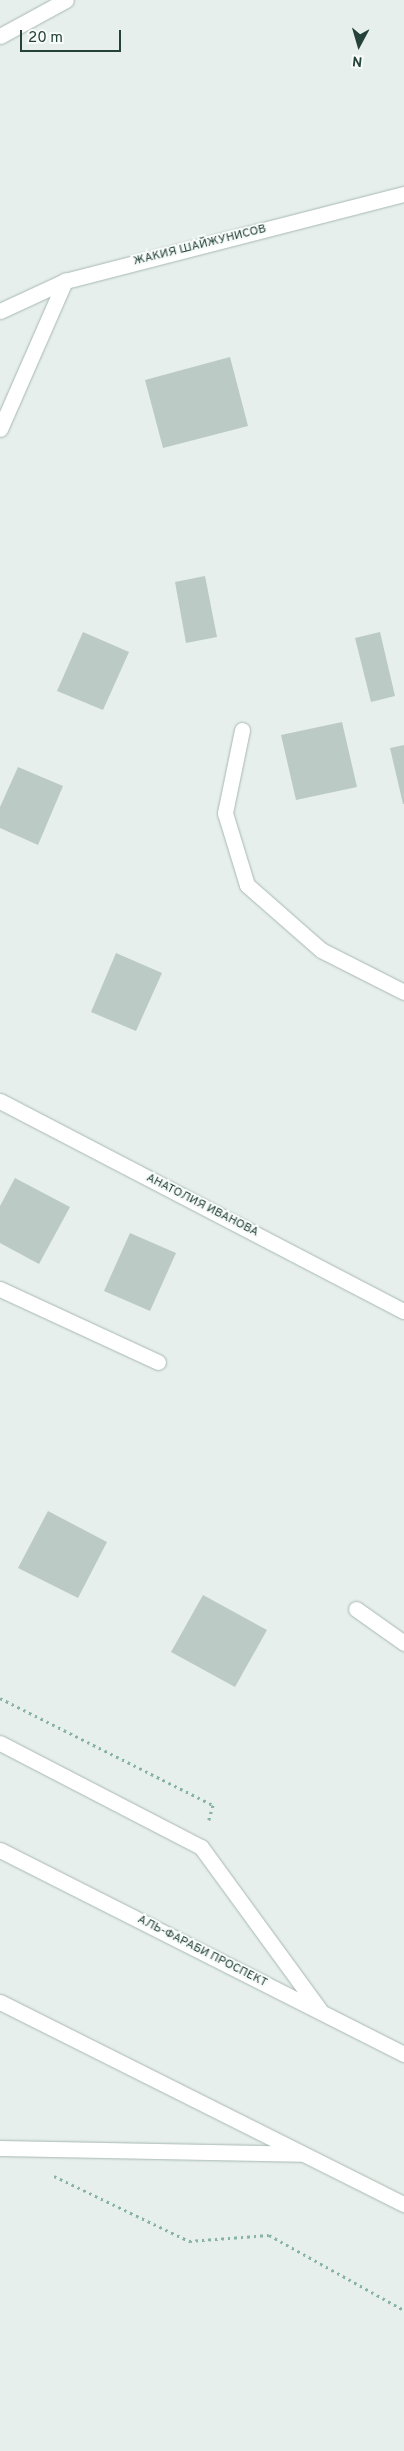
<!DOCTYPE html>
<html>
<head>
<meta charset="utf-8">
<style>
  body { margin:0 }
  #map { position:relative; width:404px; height:2451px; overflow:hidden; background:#e6efeb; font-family:Overpass,sans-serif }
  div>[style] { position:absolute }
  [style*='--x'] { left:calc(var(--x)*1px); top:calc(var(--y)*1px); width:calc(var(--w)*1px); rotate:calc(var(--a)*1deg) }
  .building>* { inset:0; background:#bbcac4 }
  .path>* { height:3px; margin-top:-1.5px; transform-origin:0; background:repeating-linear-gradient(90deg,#86b3a5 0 2.5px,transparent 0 6.5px) }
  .roads { filter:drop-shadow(0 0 1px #a8b8b2) drop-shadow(0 0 1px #a8b8b2) }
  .minor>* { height:15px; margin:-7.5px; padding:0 7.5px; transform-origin:7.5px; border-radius:7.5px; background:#fff }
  span { translate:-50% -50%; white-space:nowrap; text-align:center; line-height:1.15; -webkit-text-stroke:4px #f7fbf9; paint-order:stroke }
  .street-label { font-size:12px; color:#24423a }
  .north { position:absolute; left:334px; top:20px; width:50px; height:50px; -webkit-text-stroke:4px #f7fbf9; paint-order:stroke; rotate:186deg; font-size:14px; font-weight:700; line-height:20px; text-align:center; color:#24423a }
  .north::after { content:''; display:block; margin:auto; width:18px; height:22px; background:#24423a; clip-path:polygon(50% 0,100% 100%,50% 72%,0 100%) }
  .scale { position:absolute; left:20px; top:30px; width:101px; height:22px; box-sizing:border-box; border:2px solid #24423a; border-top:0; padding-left:6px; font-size:15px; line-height:18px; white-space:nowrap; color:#24423a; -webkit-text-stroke:4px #f7fbf9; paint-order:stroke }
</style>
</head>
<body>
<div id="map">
  <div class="building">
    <i style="clip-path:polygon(230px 357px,248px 426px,163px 448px,145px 380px)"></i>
    <i style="clip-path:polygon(205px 576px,217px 637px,186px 643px,175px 582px)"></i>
    <i style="clip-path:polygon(83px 632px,129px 652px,103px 710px,57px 691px)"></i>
    <i style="clip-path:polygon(380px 632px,395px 696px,371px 702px,355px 638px)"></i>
    <i style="clip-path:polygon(342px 722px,357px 787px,296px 800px,281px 735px)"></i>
    <i style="clip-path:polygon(404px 745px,404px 804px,403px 804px,390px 748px)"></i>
    <i style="clip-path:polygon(18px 767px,63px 786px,38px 845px,0 828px,0 807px)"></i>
    <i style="clip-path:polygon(116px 953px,162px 973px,136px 1031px,91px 1012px)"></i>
    <i style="clip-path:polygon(15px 1178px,70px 1207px,39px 1264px,0 1243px,0 1206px)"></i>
    <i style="clip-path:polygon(130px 1233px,176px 1253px,150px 1311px,104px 1291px)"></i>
    <i style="clip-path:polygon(48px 1511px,107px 1542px,78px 1598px,18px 1568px)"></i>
    <i style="clip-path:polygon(203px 1595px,267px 1630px,235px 1687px,171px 1652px)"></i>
  </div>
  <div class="path">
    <i style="--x:0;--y:1698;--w:238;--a:26.7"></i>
    <i style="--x:213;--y:1805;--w:18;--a:106"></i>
    <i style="--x:54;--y:2176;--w:150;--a:25.7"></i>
    <i style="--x:189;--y:2241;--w:80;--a:-4.3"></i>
    <i style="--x:269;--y:2235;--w:154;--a:29.1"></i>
  </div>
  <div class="roads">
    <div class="minor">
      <i style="--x:0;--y:36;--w:75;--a:-28.6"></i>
      <i style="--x:0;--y:311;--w:72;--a:-24.8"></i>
      <i style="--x:65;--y:281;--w:350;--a:-14.4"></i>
      <i style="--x:0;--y:429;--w:162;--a:-66.3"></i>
      <i style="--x:242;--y:730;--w:85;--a:101.6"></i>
      <i style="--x:225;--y:813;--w:75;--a:73"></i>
      <i style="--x:247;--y:885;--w:98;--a:41.3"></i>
      <i style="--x:321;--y:950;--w:93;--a:26.8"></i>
      <i style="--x:0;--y:1101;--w:455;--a:27.5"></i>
      <i style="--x:0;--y:1289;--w:174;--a:24.8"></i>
      <i style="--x:356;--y:1609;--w:59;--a:35.3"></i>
      <i style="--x:0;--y:1743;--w:226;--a:27.4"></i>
      <i style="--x:201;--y:1847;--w:202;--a:53.9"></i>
      <i style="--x:0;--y:1850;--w:453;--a:26.8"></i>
      <i style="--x:0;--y:2002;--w:452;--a:26.6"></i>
      <i style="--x:0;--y:2148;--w:301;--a:1.1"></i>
    </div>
  </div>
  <div class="street-label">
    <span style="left:200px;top:246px;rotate:-14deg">ЖАКИЯ ШАЙЖУНИСОВ</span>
    <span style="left:202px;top:1206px;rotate:27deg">АНАТОЛИЯ ИВАНОВА</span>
    <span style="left:202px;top:1952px;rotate:27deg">АЛЬ-ФАРАБИ ПРОСПЕКТ</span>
  </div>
  <div class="north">N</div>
  <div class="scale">20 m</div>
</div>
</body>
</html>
